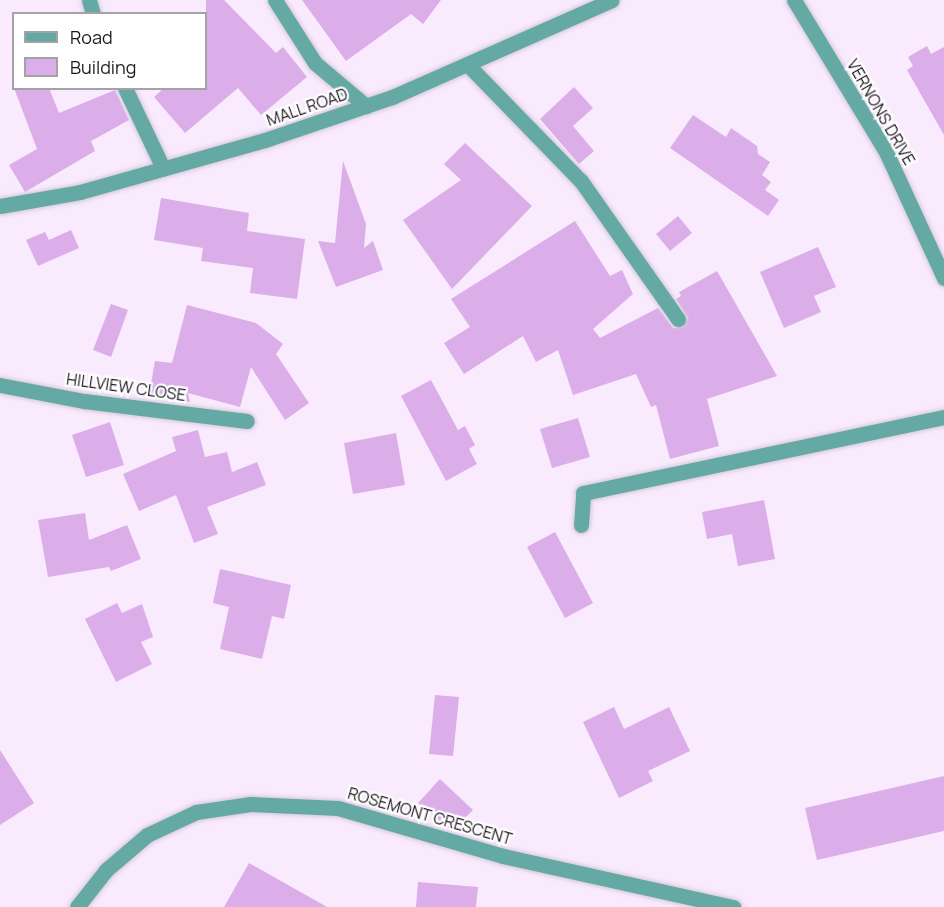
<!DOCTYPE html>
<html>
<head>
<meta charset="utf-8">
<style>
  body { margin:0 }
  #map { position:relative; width:944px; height:907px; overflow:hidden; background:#f9ebfd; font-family:Manrope,sans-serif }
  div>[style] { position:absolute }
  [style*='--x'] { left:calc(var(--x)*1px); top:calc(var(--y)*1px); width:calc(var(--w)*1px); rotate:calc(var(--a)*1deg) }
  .building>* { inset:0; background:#dbade9 }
  .roads { filter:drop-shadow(0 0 2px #d6c9da) drop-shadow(0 0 2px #d6c9da) }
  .minor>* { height:15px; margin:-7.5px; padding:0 7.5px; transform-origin:7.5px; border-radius:7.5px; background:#65a9a4 }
  .tertiary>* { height:15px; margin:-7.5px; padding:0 7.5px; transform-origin:7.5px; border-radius:7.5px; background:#65a9a4 }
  span { translate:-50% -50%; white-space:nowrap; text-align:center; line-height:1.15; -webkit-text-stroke:4.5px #fefefe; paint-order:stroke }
  .street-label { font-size:16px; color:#1e1820 }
  .legend { position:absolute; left:12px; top:12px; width:195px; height:78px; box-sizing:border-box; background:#fefefe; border:2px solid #a4a2a5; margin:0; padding:8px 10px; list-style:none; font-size:18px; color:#1e1820 }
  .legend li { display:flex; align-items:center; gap:12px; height:30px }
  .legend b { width:30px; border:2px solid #a4a2a5 }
</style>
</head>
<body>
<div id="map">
  <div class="building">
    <i style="clip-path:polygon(206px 0,224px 0,276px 53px,283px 47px,307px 77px,261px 115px,238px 88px,185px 133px,154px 97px,164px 88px,206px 88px)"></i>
    <i style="clip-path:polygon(302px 0,441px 0,423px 24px,411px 14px,346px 61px)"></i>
    <i style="clip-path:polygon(927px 46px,931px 54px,944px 47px,944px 135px,907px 70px,913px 66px,908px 57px)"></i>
    <i style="clip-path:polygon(574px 87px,593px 108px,573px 126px,594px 151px,579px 164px,540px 119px)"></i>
    <i style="clip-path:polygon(14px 88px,49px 88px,59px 113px,115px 90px,129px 120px,91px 141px,95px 151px,25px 192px,9px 165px,37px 149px)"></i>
    <i style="clip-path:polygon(693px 115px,726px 137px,731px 128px,757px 146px,758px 154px,770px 162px,762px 175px,771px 182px,765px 190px,779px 200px,768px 216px,670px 148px)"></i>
    <i style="clip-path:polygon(465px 143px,532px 206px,452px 289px,403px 220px,461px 180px,444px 164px)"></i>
    <i style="clip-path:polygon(343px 161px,366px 224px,364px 248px,373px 241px,383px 270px,336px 287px,318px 241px,335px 243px)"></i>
    <i style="clip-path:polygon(161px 198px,249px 213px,247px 231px,305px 239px,297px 299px,250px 293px,253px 268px,201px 261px,203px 248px,154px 240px)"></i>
    <i style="clip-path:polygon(678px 216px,692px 233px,670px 251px,656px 234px)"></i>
    <i style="clip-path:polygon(575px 221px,610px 276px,622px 270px,633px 294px,593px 329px,600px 338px,658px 308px,673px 328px,683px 327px,688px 318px,676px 299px,681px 296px,679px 292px,717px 271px,777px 376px,707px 399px,719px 446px,670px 459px,656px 405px,651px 407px,636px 374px,573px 395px,558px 350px,536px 362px,523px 336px,464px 374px,444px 343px,470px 327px,451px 299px)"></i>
    <i style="clip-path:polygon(71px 230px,79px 248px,38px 266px,26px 240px,45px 232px,49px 240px)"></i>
    <i style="clip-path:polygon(818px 247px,836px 287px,814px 296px,821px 312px,784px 328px,760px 272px)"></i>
    <i style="clip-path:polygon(111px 304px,128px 310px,111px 357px,93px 350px)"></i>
    <i style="clip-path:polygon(187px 305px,256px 323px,283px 344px,276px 354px,309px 403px,285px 420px,251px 367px,240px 407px,188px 393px,190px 402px,149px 395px,155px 361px,172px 363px)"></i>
    <i style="clip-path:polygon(431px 380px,458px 430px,465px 426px,475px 445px,469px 449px,477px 464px,446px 481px,401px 396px)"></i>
    <i style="clip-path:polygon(578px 418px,590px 457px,552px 468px,540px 429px)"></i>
    <i style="clip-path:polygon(110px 422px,124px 465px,86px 477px,72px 435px)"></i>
    <i style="clip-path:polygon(198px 430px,205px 457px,227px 452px,232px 472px,257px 462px,266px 485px,207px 507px,218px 534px,194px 543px,176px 495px,139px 511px,123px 474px,176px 451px,172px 437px)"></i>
    <i style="clip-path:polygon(396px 433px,405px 485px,353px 494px,344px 443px)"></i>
    <i style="clip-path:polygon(764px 500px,775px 559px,738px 566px,732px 534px,707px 539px,702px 512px)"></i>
    <i style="clip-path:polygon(85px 513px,89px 540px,127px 525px,141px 559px,111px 571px,109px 567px,48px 577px,38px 520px)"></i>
    <i style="clip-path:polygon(555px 532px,593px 603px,565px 618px,527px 547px)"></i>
    <i style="clip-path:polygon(220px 569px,291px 585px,284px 619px,272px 616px,262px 659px,220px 649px,229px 607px,213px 603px)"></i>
    <i style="clip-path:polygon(117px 603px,122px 613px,142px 604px,153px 637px,141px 642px,152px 664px,116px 682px,85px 619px)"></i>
    <i style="clip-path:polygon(435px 695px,459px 697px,453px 756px,429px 754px)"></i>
    <i style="clip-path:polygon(614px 707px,624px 729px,669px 707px,690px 751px,648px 771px,653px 781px,619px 798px,583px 722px)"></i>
    <i style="clip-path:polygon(0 750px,34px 803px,0 825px)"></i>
    <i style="clip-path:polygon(944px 776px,944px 831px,817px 860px,805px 808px)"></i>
    <i style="clip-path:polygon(440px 779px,473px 810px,452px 831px,418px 803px)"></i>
    <i style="clip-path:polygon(249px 863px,327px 907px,224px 907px)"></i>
    <i style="clip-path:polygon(418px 882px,478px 887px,476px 907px,416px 907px)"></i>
  </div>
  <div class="roads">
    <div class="minor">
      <i style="--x:89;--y:0;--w:15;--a:74"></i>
      <i style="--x:275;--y:0;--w:75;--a:57.6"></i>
      <i style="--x:315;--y:63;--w:67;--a:40.1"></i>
      <i style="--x:468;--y:65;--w:162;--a:45.8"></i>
      <i style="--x:581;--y:181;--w:169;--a:54.9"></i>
      <i style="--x:125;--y:88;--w:89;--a:64.6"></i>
      <i style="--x:0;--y:385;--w:86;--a:10.8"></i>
      <i style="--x:84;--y:401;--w:164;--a:7"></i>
      <i style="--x:581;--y:525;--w:32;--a:-86"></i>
      <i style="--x:583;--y:493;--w:369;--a:-11.9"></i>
      <i style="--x:77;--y:907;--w:47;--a:-51.9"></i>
      <i style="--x:106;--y:870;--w:54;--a:-40.5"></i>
      <i style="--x:147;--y:835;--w:54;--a:-25.1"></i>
      <i style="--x:196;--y:812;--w:55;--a:-8.4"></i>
      <i style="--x:250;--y:804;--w:88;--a:2.6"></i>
      <i style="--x:338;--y:808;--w:172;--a:16.2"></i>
      <i style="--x:503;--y:856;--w:236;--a:12.5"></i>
    </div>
    <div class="tertiary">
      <i style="--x:794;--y:0;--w:178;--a:58.8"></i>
      <i style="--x:886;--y:152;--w:139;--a:65.3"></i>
      <i style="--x:0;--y:206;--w:81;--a:-9.9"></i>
      <i style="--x:80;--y:192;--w:192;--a:-15.7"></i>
      <i style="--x:265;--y:140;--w:134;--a:-18.7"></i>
      <i style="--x:392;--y:97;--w:240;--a:-23.8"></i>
    </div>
  </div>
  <div class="street-label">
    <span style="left:307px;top:107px;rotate:-19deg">MALL ROAD</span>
    <span style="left:881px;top:112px;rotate:60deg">VERNONS DRIVE</span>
    <span style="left:126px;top:387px;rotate:8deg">HILLVIEW CLOSE</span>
    <span style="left:430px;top:816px;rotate:16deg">ROSEMONT CRESCENT</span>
  </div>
  <ul class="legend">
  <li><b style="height:8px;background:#65a9a4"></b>Road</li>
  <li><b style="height:16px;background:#dbade9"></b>Building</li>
  </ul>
</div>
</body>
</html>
